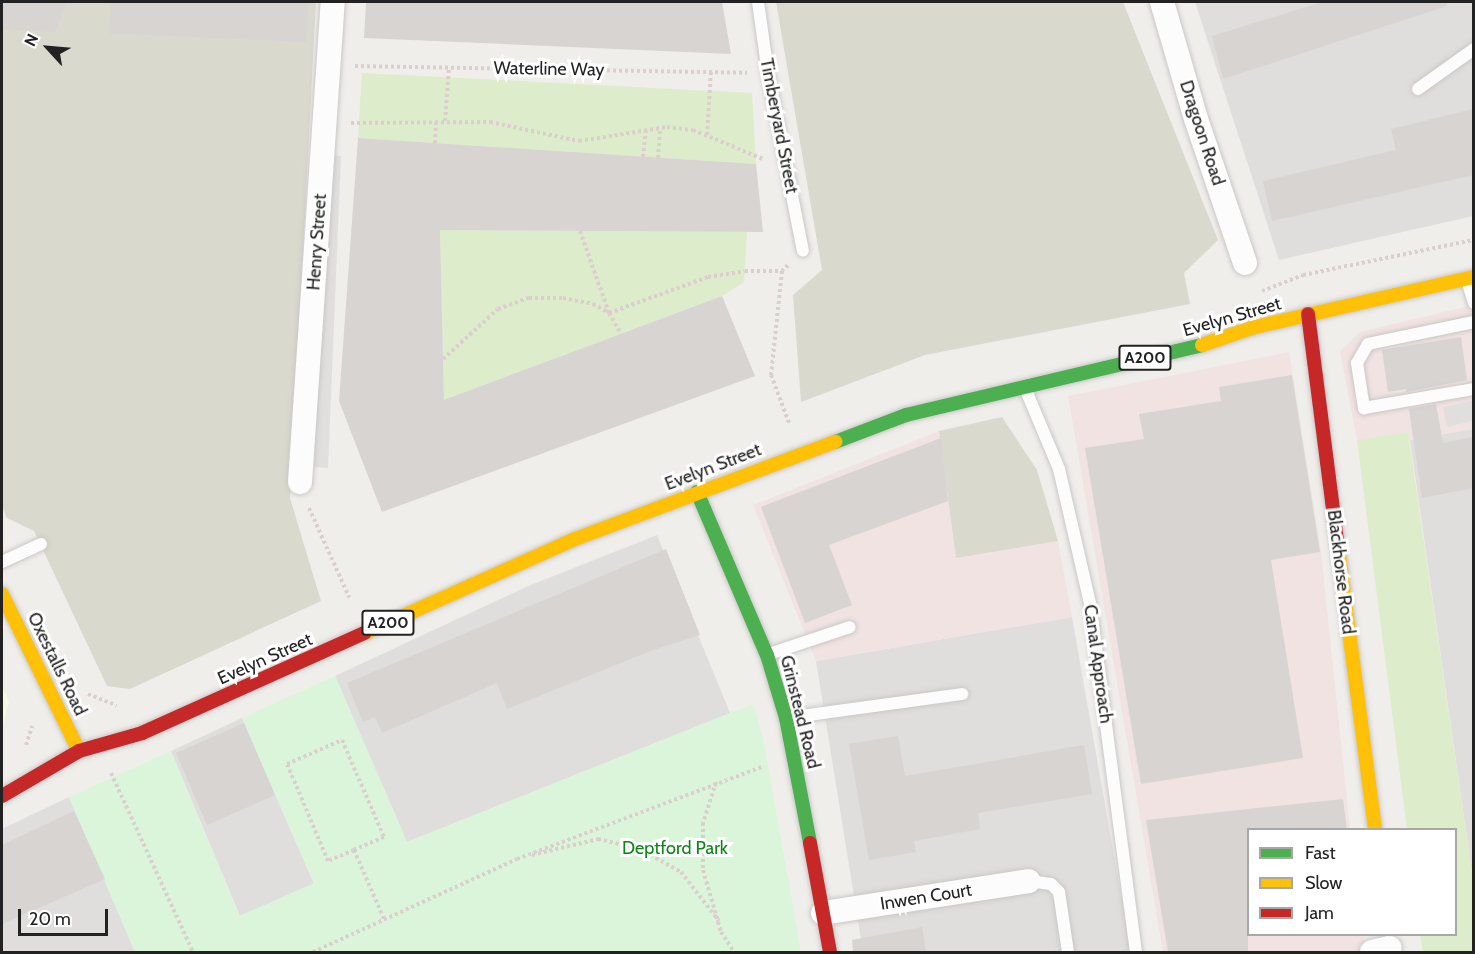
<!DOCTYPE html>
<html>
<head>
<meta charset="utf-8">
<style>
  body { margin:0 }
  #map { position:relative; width:1475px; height:954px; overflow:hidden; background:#f0eeeb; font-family:Cabin,sans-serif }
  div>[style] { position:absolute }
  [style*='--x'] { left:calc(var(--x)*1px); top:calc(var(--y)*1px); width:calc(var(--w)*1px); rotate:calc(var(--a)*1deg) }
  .residential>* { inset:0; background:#dfdedc }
  .commercial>* { inset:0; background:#f1e3e1 }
  .education>* { inset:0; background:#f8f7e8 }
  .construction>* { inset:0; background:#d9d9cd }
  .grass>* { inset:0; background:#ddeccb }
  .park>* { inset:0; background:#daf5da }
  .parking>* { inset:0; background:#e0dfde }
  .building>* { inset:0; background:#d7d4d2 }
  .path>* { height:4px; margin-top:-2px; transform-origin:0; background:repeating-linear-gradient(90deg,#dccecd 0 3px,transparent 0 6px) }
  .roads { filter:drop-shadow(0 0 2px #c9c8c7) drop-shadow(0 0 2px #c9c8c7) }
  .lane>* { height:12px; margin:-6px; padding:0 6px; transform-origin:6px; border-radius:6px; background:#fdfcfc }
  .street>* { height:24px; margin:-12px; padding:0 12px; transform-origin:12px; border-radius:12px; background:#fdfcfc }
  .fast>* { height:14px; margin:-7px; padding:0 7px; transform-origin:7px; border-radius:7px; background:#4caf50 }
  .slow>* { height:14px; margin:-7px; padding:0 7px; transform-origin:7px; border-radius:7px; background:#ffc107 }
  .jam>* { height:14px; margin:-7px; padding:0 7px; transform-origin:7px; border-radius:7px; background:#c62828 }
  span { translate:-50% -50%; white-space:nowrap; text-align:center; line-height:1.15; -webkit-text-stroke:6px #fff; paint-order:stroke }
  .shield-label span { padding:2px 4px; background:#fff; border:2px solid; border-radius:4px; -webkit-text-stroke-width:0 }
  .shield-label { font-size:16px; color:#222; font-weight:700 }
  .street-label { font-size:18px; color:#222 }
  .park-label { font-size:18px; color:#0c8416 }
  .frame { position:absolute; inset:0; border:3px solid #222; pointer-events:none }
  .legend { position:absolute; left:1247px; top:828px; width:210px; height:108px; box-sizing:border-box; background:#fff; border:2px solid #a7a7a7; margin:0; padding:8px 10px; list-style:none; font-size:18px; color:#222 }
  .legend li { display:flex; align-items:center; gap:12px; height:30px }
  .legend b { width:30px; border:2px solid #a7a7a7 }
  .north { position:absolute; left:18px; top:18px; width:60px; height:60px; -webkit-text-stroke:4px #fff; paint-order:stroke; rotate:296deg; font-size:16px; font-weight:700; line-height:24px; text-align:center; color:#222 }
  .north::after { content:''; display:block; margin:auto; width:21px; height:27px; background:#222; clip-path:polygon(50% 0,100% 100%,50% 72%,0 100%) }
  .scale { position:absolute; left:18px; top:909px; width:90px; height:27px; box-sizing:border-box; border:3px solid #222; border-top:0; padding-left:8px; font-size:18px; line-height:21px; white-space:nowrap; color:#222; -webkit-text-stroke:4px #fff; paint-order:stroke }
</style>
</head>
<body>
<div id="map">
  <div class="residential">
    <i style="clip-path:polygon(1195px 2px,1473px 2px,1473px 216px,1279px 260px)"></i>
    <i style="clip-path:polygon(1473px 429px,1473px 880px,1410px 440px)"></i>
    <i style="clip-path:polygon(657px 535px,730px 713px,407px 842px,335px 676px,526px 587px)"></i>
    <i style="clip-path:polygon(1072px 617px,1131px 952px,863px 952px,816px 661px)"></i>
    <i style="clip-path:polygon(242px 718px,314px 884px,240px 916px,171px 751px)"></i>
    <i style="clip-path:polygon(69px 797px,135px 952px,2px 952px,2px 829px)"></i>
  </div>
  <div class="commercial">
    <i style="clip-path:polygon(1473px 305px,1473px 429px,1410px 440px,1408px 432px,1357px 440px,1340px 351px,1360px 332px)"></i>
    <i style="clip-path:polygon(1289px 352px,1321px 552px,1350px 829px,1248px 830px,1248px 934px,1363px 935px,1366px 952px,1163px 952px,1068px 396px)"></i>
    <i style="clip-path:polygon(939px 431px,956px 558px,1058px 541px,1072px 617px,816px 661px,753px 505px)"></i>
  </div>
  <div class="education">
    <i style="clip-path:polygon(2px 687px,9px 701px,2px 730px)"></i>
  </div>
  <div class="construction">
    <i style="clip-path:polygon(2px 2px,316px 2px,290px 498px,321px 601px,130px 689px,107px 686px,34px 531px,7px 518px,2px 507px)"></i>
    <i style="clip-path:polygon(776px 2px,1123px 2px,1218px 240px,1184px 273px,1190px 304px,925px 355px,801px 402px,793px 295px,822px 270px)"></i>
    <i style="clip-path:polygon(1002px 417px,1037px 470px,1058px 541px,956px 558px,939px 431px)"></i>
  </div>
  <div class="grass">
    <i style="clip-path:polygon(362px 73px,752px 93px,756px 164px,358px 138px)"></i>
    <i style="clip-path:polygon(440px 230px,747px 232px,744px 282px,722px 296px,444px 400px)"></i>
    <i style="clip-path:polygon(1408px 432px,1473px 880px,1473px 952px,1423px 952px,1420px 935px,1456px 934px,1456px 830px,1407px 829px,1357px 440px)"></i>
  </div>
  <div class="park">
    <i style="clip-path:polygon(335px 676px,407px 842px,753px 704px,763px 738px,801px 952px,135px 952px,69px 797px,171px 751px,239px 916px,314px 883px,242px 718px)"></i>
  </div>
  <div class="parking">
    <i style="clip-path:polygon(329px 155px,341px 156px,328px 468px,314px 467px)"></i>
    <i style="clip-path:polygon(1473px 401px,1473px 421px,1447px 427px,1443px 407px)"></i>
  </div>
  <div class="building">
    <i style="clip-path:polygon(2px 2px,66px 2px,55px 32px,2px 29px)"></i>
    <i style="clip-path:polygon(111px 2px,308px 2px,306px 42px,109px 33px)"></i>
    <i style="clip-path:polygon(366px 2px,722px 2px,731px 54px,364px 38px)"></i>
    <i style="clip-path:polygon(1323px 2px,1446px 2px,1447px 6px,1223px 79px,1212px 36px)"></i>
    <i style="clip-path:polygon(1473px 109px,1473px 175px,1272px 221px,1263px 181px,1396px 150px,1391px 129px)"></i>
    <i style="clip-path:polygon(358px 138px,756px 164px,763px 232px,440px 230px,444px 400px,722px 296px,755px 376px,382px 512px,339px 401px)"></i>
    <i style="clip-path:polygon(1461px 337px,1467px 380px,1406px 392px,1406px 389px,1388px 392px,1382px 350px)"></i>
    <i style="clip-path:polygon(1292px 375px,1320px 552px,1271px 560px,1303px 758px,1141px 784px,1085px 448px,1144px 439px,1139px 414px,1221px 401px,1219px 387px)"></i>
    <i style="clip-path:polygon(1436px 404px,1443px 443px,1473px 437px,1473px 488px,1422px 498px,1409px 409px)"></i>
    <i style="clip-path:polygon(941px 438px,948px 501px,829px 545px,852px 605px,805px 623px,761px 507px)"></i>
    <i style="clip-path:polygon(666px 549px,700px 635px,653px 650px,507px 709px,497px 683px,382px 733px,375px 717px,363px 722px,347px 683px)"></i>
    <i style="clip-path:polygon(244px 723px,275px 795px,207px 825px,176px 753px)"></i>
    <i style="clip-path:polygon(898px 736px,905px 776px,1084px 745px,1092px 794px,978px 813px,980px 829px,914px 841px,916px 852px,869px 860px,849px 744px)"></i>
    <i style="clip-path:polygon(1343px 799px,1347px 830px,1248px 830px,1248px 952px,1168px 952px,1146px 820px)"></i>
    <i style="clip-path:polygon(74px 811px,105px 879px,2px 924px,2px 845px)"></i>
    <i style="clip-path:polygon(922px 927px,926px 952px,853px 952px,852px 940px)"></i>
  </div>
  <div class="path">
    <i style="--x:355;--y:66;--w:392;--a:1"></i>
    <i style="--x:445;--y:121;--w:53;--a:-85.7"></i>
    <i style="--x:351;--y:123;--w:139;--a:-0.4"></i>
    <i style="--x:490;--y:122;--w:91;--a:12.1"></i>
    <i style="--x:579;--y:141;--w:89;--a:-9"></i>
    <i style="--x:667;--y:127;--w:26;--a:7"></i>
    <i style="--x:693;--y:130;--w:76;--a:22.5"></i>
    <i style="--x:707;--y:135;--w:63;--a:-86.4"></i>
    <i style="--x:435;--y:143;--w:21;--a:-87"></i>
    <i style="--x:643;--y:157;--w:27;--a:-84"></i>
    <i style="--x:658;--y:158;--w:30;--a:-86"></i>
    <i style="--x:580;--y:231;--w:87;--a:70.5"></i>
    <i style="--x:609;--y:313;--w:105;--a:-20"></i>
    <i style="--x:708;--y:277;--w:37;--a:-9"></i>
    <i style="--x:745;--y:271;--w:37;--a:0"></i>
    <i style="--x:788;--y:265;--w:8;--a:135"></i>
    <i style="--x:782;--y:271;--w:105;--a:96"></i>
    <i style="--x:771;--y:375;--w:51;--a:69.4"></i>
    <i style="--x:1262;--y:291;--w:44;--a:-21.3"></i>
    <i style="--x:1303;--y:275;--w:175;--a:-11.6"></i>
    <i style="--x:443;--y:359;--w:74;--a:-42.3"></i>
    <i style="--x:498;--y:309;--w:33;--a:-20"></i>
    <i style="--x:529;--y:298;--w:34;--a:0"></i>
    <i style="--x:563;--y:298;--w:31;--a:11"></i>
    <i style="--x:593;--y:304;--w:18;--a:29"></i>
    <i style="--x:609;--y:313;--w:24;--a:60"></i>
    <i style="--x:309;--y:508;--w:98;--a:65.8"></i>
    <i style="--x:88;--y:694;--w:31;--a:22"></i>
    <i style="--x:26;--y:745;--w:20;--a:-72"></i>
    <i style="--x:111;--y:773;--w:197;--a:65.4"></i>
    <i style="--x:716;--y:782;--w:43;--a:107.6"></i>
    <i style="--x:703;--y:823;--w:47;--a:90"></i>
    <i style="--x:703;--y:870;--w:65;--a:73.8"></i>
    <i style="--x:721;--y:932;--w:24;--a:57"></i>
    <i style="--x:354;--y:850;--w:28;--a:157"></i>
    <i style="--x:328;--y:861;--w:105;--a:-112.9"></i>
    <i style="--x:287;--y:764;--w:60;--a:-23.6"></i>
    <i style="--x:342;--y:740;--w:106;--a:66.6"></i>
    <i style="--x:384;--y:837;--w:33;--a:157"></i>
    <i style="--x:354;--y:850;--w:75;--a:66.5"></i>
    <i style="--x:532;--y:855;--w:68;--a:-13.6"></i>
    <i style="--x:598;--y:839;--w:43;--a:13.4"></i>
    <i style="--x:640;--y:849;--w:47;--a:29.3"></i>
    <i style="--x:681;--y:872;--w:62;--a:52.2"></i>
    <i style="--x:313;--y:952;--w:224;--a:-24.5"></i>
    <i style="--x:517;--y:859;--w:264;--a:-20.6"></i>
  </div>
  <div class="roads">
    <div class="lane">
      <i style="--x:758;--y:2;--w:72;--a:82"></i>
      <i style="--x:768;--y:73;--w:181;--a:78.9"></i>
      <i style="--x:1418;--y:89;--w:69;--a:-35.5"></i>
      <i style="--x:1467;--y:280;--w:24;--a:73"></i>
      <i style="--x:1474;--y:322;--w:108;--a:168.3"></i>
      <i style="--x:1368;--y:344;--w:22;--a:120"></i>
      <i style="--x:1357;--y:363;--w:46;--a:81.2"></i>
      <i style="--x:1364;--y:408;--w:112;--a:-9.8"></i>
      <i style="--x:1025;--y:388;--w:88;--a:67.2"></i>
      <i style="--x:1059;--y:469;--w:138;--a:77"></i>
      <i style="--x:1090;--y:603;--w:352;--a:82.5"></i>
      <i style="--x:2;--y:562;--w:43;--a:-24.8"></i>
      <i style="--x:769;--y:654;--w:85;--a:-18.4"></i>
      <i style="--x:787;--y:718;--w:177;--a:-7.8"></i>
      <i style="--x:1029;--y:881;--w:22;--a:8"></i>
      <i style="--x:1051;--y:884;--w:11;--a:45"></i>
      <i style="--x:1059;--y:892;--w:61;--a:81.5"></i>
    </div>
    <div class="street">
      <i style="--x:1162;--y:2;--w:122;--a:73.8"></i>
      <i style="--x:1196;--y:119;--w:152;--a:71.2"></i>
      <i style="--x:300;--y:482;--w:481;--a:-86.1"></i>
      <i style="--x:823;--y:913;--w:208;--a:-8.8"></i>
      <i style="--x:1372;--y:952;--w:18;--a:-13"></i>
    </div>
    <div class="fast">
      <i style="--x:835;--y:442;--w:76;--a:-20.8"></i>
      <i style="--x:906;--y:415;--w:304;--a:-13.3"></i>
      <i style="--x:697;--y:492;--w:177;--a:66.8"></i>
      <i style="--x:767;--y:655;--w:66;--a:73.2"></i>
      <i style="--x:786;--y:718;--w:127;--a:79.1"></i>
    </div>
    <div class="slow">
      <i style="--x:1202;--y:345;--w:56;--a:-18.8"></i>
      <i style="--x:1255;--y:327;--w:225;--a:-12.9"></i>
      <i style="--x:1337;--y:540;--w:292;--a:82.5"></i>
      <i style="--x:2;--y:594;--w:175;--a:63.9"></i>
      <i style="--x:365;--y:633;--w:230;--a:-24.1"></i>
      <i style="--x:575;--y:539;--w:278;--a:-20.5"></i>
    </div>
    <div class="jam">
      <i style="--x:1308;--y:314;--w:228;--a:82.7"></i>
      <i style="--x:2;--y:796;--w:89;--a:-30.3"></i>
      <i style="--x:79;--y:751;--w:66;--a:-15.9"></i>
      <i style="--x:142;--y:733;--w:244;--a:-24.2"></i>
      <i style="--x:810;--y:843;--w:111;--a:79.6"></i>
    </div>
  </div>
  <div class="shield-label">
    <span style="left:1145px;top:358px">A200</span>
    <span style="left:388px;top:623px">A200</span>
  </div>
  <div class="street-label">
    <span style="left:549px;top:69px;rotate:1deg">Waterline Way</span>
    <span style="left:779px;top:126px;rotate:79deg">Timberyard Street</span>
    <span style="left:1202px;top:133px;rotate:72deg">Dragoon Road</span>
    <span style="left:317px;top:242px;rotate:-86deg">Henry Street</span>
    <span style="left:1232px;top:317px;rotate:-16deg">Evelyn Street</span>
    <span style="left:713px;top:467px;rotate:-21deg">Evelyn Street</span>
    <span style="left:1341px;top:572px;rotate:83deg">Blackhorse Road</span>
    <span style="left:265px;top:659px;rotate:-24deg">Evelyn Street</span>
    <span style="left:57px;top:664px;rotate:64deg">Oxestalls Road</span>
    <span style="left:1098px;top:664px;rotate:82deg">Canal Approach</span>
    <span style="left:800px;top:712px;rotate:76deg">Grinstead Road</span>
    <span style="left:926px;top:897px;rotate:-9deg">Inwen Court</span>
  </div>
  <div class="park-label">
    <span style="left:675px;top:848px">Deptford Park</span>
  </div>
  <div class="frame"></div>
  <ul class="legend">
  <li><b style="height:8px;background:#4caf50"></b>Fast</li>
  <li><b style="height:8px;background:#ffc107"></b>Slow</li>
  <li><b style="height:8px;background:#c62828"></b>Jam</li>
  </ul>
  <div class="north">N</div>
  <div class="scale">20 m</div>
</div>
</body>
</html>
